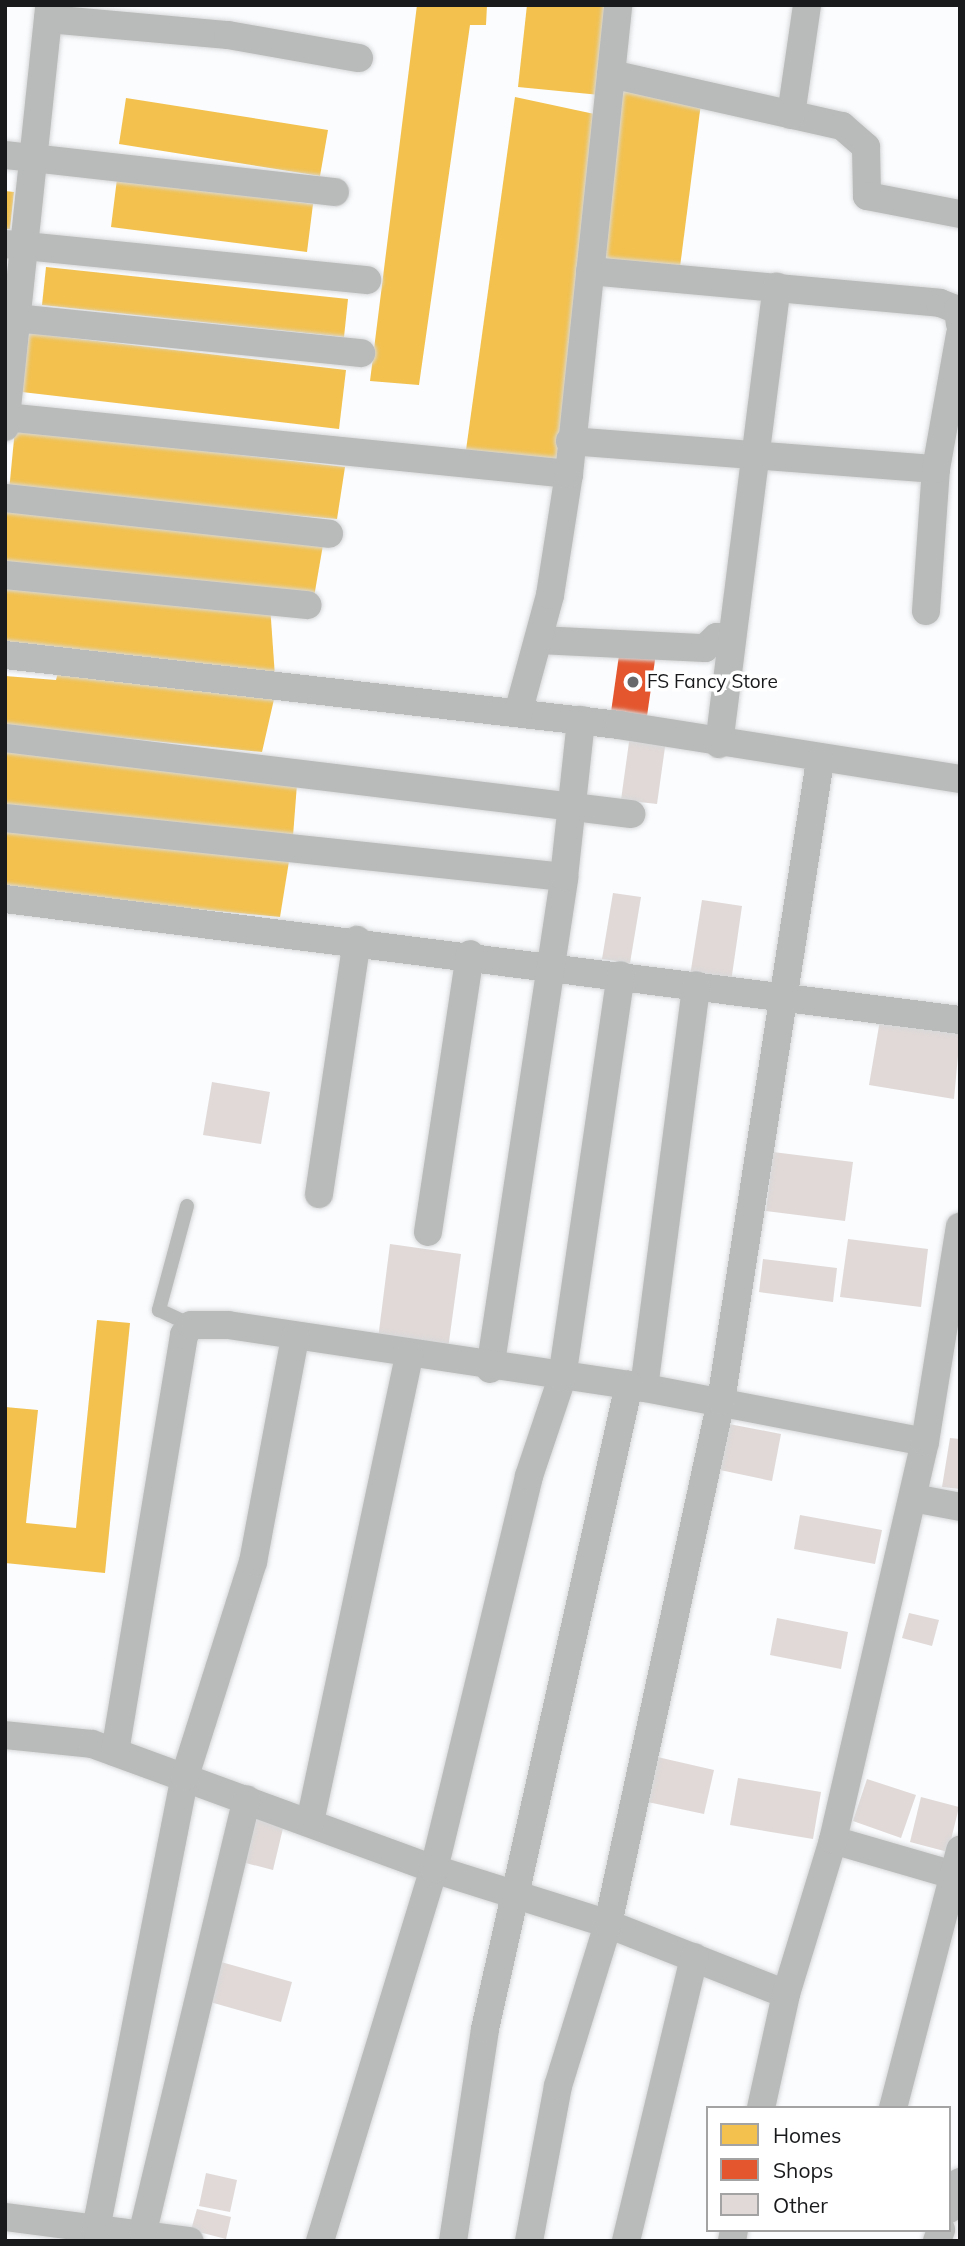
<!DOCTYPE html>
<html>
<head>
<meta charset="utf-8">
<style>
  body { margin:0 }
  #map { position:relative; width:965px; height:2246px; overflow:hidden; background:#fafcfe; font-family:Mulish,sans-serif }
  div>[style] { position:absolute }
  [style*='--x'] { left:calc(var(--x)*1px); top:calc(var(--y)*1px); width:calc(var(--w)*1px); rotate:calc(var(--a)*1deg) }
  .homes>* { inset:0; background:#f2c14e }
  .shops>* { inset:0; background:#e4572e }
  .building>* { inset:0; background:#e0d9d8 }
  .roads { filter:drop-shadow(0 0 2px #d7d8d9) drop-shadow(0 0 2px #d7d8d9) }
  .lane>* { height:14px; margin:-7px; padding:0 7px; transform-origin:7px; border-radius:7px; background:#b9baba }
  .street>* { height:28px; margin:-14px; padding:0 14px; transform-origin:14px; border-radius:14px; background:#b9baba }
  .dots>* { width:19px; height:19px; translate:-50% -50%; box-sizing:border-box; border:4px solid #fff; border-radius:50% }
  span { translate:-50% -50%; white-space:nowrap; text-align:center; line-height:1.15; -webkit-text-stroke:7px #fff; paint-order:stroke }
  .poi-label { font-size:19px; color:#191a1c }
  .left { translate:0 -50%; text-align:left }
  .frame { position:absolute; inset:0; border:7px solid #191a1c; pointer-events:none }
  .legend { position:absolute; left:706px; top:2106px; width:245px; height:126px; box-sizing:border-box; background:#fff; border:2px solid #a3a3a4; margin:0; padding:9px 12px; list-style:none; font-size:21px; color:#191a1c }
  .legend li { display:flex; align-items:center; gap:14px; height:35px }
  .legend b { width:35px; border:2px solid #a3a3a4 }
</style>
</head>
<body>
<div id="map">
  <div class="homes">
    <i style="clip-path:polygon(417px 5px,487px 5px,486px 25px,470px 25px,419px 385px,370px 381px)"></i>
    <i style="clip-path:polygon(527px 5px,609px 5px,600px 95px,518px 87px)"></i>
    <i style="clip-path:polygon(617px 83px,701px 103px,680px 267px,593px 265px)"></i>
    <i style="clip-path:polygon(515px 97px,599px 115px,558px 461px,466px 450px)"></i>
    <i style="clip-path:polygon(126px 98px,328px 130px,320px 176px,119px 144px)"></i>
    <i style="clip-path:polygon(117px 179px,313px 204px,307px 252px,111px 227px)"></i>
    <i style="clip-path:polygon(5px 191px,14px 192px,10px 229px,5px 229px)"></i>
    <i style="clip-path:polygon(46px 267px,348px 299px,344px 337px,42px 305px)"></i>
    <i style="clip-path:polygon(29px 333px,346px 370px,339px 429px,22px 392px)"></i>
    <i style="clip-path:polygon(15px 429px,345px 467px,337px 519px,9px 491px)"></i>
    <i style="clip-path:polygon(5px 503px,324px 539px,314px 597px,5px 571px)"></i>
    <i style="clip-path:polygon(5px 583px,270px 605px,275px 677px,5px 647px)"></i>
    <i style="clip-path:polygon(60px 665px,277px 686px,262px 752px,5px 726px,5px 676px,56px 680px)"></i>
    <i style="clip-path:polygon(5px 748px,297px 784px,293px 836px,5px 807px)"></i>
    <i style="clip-path:polygon(5px 826px,290px 855px,280px 917px,5px 891px)"></i>
    <i style="clip-path:polygon(97px 1320px,130px 1323px,105px 1573px,5px 1563px,5px 1407px,38px 1410px,26px 1523px,76px 1528px)"></i>
  </div>
  <div class="shops">
    <i style="clip-path:polygon(620px 648px,656px 653px,647px 716px,611px 712px)"></i>
  </div>
  <div class="building">
    <i style="clip-path:polygon(630px 735px,666px 740px,657px 804px,621px 800px)"></i>
    <i style="clip-path:polygon(613px 893px,641px 897px,630px 963px,602px 959px)"></i>
    <i style="clip-path:polygon(702px 900px,742px 906px,731px 982px,690px 976px)"></i>
    <i style="clip-path:polygon(880px 1020px,960px 1034px,954px 1099px,869px 1085px)"></i>
    <i style="clip-path:polygon(212px 1082px,270px 1092px,261px 1144px,203px 1135px)"></i>
    <i style="clip-path:polygon(773px 1152px,853px 1162px,845px 1221px,766px 1211px)"></i>
    <i style="clip-path:polygon(848px 1239px,928px 1249px,921px 1307px,840px 1297px)"></i>
    <i style="clip-path:polygon(390px 1244px,461px 1254px,448px 1349px,378px 1339px)"></i>
    <i style="clip-path:polygon(763px 1259px,837px 1268px,833px 1302px,759px 1292px)"></i>
    <i style="clip-path:polygon(729px 1424px,781px 1434px,772px 1481px,720px 1470px)"></i>
    <i style="clip-path:polygon(950px 1438px,960px 1439px,960px 1489px,942px 1487px)"></i>
    <i style="clip-path:polygon(800px 1515px,882px 1530px,875px 1564px,794px 1549px)"></i>
    <i style="clip-path:polygon(909px 1613px,939px 1620px,932px 1646px,902px 1638px)"></i>
    <i style="clip-path:polygon(777px 1618px,848px 1632px,841px 1669px,770px 1655px)"></i>
    <i style="clip-path:polygon(653px 1756px,714px 1770px,704px 1814px,643px 1801px)"></i>
    <i style="clip-path:polygon(738px 1778px,821px 1792px,813px 1839px,730px 1825px)"></i>
    <i style="clip-path:polygon(867px 1779px,916px 1795px,901px 1838px,853px 1821px)"></i>
    <i style="clip-path:polygon(921px 1797px,959px 1807px,948px 1852px,910px 1842px)"></i>
    <i style="clip-path:polygon(250px 1815px,284px 1824px,273px 1870px,238px 1861px)"></i>
    <i style="clip-path:polygon(214px 1960px,292px 1982px,281px 2022px,203px 2000px)"></i>
    <i style="clip-path:polygon(206px 2173px,237px 2180px,230px 2212px,199px 2206px)"></i>
    <i style="clip-path:polygon(197px 2209px,231px 2217px,226px 2239px,191px 2230px)"></i>
  </div>
  <div class="roads">
    <div class="lane">
      <i style="--x:187;--y:1206;--w:108;--a:105.1"></i>
      <i style="--x:159;--y:1310;--w:35;--a:25"></i>
    </div>
    <div class="street">
      <i style="--x:48;--y:19;--w:181;--a:5.1"></i>
      <i style="--x:228;--y:35;--w:133;--a:10"></i>
      <i style="--x:611;--y:74;--w:237;--a:12.7"></i>
      <i style="--x:842;--y:126;--w:32;--a:41"></i>
      <i style="--x:866;--y:147;--w:49;--a:88.8"></i>
      <i style="--x:867;--y:196;--w:95;--a:11"></i>
      <i style="--x:791;--y:115;--w:111;--a:-81.7"></i>
      <i style="--x:5;--y:155;--w:332;--a:6.4"></i>
      <i style="--x:5;--y:244;--w:364;--a:5.7"></i>
      <i style="--x:590;--y:271;--w:351;--a:5.2"></i>
      <i style="--x:940;--y:303;--w:19;--a:21"></i>
      <i style="--x:958;--y:310;--w:14;--a:82"></i>
      <i style="--x:5;--y:317;--w:358;--a:5.8"></i>
      <i style="--x:5;--y:417;--w:567;--a:5.77"></i>
      <i style="--x:5;--y:427;--w:424;--a:-84"></i>
      <i style="--x:570;--y:441;--w:367;--a:4.4"></i>
      <i style="--x:5;--y:498;--w:326;--a:6.3"></i>
      <i style="--x:5;--y:575;--w:304;--a:5.7"></i>
      <i style="--x:926;--y:611;--w:142;--a:-86"></i>
      <i style="--x:936;--y:469;--w:137;--a:-79.9"></i>
      <i style="--x:539;--y:640;--w:166;--a:2.8"></i>
      <i style="--x:705;--y:648;--w:16;--a:-43"></i>
      <i style="--x:717;--y:637;--w:15;--a:0"></i>
      <i style="--x:5;--y:655;--w:618;--a:6.5"></i>
      <i style="--x:619;--y:725;--w:345;--a:9"></i>
      <i style="--x:518;--y:713;--w:122;--a:-74.8"></i>
      <i style="--x:550;--y:595;--w:122;--a:-81.1"></i>
      <i style="--x:569;--y:474;--w:472;--a:-84"></i>
      <i style="--x:5;--y:738;--w:631;--a:6.92"></i>
      <i style="--x:719;--y:744;--w:461;--a:-82.8"></i>
      <i style="--x:5;--y:818;--w:562;--a:6.03"></i>
      <i style="--x:5;--y:899;--w:963;--a:7.22"></i>
      <i style="--x:319;--y:1194;--w:257;--a:-81.5"></i>
      <i style="--x:428;--y:1232;--w:281;--a:-81.4"></i>
      <i style="--x:490;--y:1369;--w:498;--a:-81.4"></i>
      <i style="--x:564;--y:877;--w:158;--a:-83.8"></i>
      <i style="--x:644;--y:1388;--w:406;--a:-82.6"></i>
      <i style="--x:913;--y:1498;--w:48;--a:10.8"></i>
      <i style="--x:5;--y:1735;--w:87;--a:5.9"></i>
      <i style="--x:92;--y:1744;--w:364;--a:20.1"></i>
      <i style="--x:434;--y:1869;--w:182;--a:17.5"></i>
      <i style="--x:608;--y:1924;--w:191;--a:21.5"></i>
      <i style="--x:115;--y:1752;--w:423;--a:-80.6"></i>
      <i style="--x:184;--y:1335;--w:12;--a:-55"></i>
      <i style="--x:191;--y:1325;--w:37;--a:0"></i>
      <i style="--x:228;--y:1325;--w:405;--a:8.5"></i>
      <i style="--x:629;--y:1385;--w:301;--a:10.9"></i>
      <i style="--x:310;--y:1822;--w:477;--a:-78"></i>
      <i style="--x:833;--y:1840;--w:132;--a:16.2"></i>
      <i style="--x:761;--y:2108;--w:117;--a:-77.6"></i>
      <i style="--x:786;--y:1994;--w:161;--a:-73"></i>
      <i style="--x:833;--y:1840;--w:408;--a:-77"></i>
      <i style="--x:925;--y:1442;--w:218;--a:-80.8"></i>
      <i style="--x:893;--y:2108;--w:267;--a:-75.4"></i>
      <i style="--x:949;--y:2209;--w:29;--a:-68"></i>
      <i style="--x:5;--y:2217;--w:186;--a:7.4"></i>
      <i style="--x:96;--y:2229;--w:462;--a:-78.9"></i>
      <i style="--x:185;--y:1776;--w:225;--a:-72.4"></i>
      <i style="--x:253;--y:1562;--w:229;--a:-79.4"></i>
      <i style="--x:143;--y:2231;--w:444;--a:-76.5"></i>
      <i style="--x:320;--y:2241;--w:389;--a:-73"></i>
      <i style="--x:434;--y:1869;--w:404;--a:-76.4"></i>
      <i style="--x:529;--y:1476;--w:103;--a:-71.4"></i>
      <i style="--x:562;--y:1378;--w:407;--a:-81.7"></i>
      <i style="--x:453;--y:2241;--w:214;--a:-81.4"></i>
      <i style="--x:485;--y:2029;--w:660;--a:-77.4"></i>
      <i style="--x:529;--y:2241;--w:158;--a:-79.4"></i>
      <i style="--x:558;--y:2086;--w:170;--a:-72.8"></i>
      <i style="--x:608;--y:1924;--w:535;--a:-77.81"></i>
      <i style="--x:721;--y:1401;--w:648;--a:-81.21"></i>
      <i style="--x:626;--y:2241;--w:292;--a:-76.5"></i>
      <i style="--x:732;--y:2241;--w:11;--a:-80"></i>
      <i style="--x:937;--y:2241;--w:12;--a:-70"></i>
    </div>
  </div>
  <div class="dots">
    <i style="left:633px;top:682px;background:#68696b"></i>
  </div>
  <div class="poi-label">
    <span class="left" style="left:647px;top:682px">FS Fancy Store</span>
  </div>
  <div class="frame"></div>
  <ul class="legend">
  <li><b style="height:19px;background:#f2c14e"></b>Homes</li>
  <li><b style="height:19px;background:#e4572e"></b>Shops</li>
  <li><b style="height:19px;background:#e0d9d8"></b>Other</li>
  </ul>
</div>
</body>
</html>
